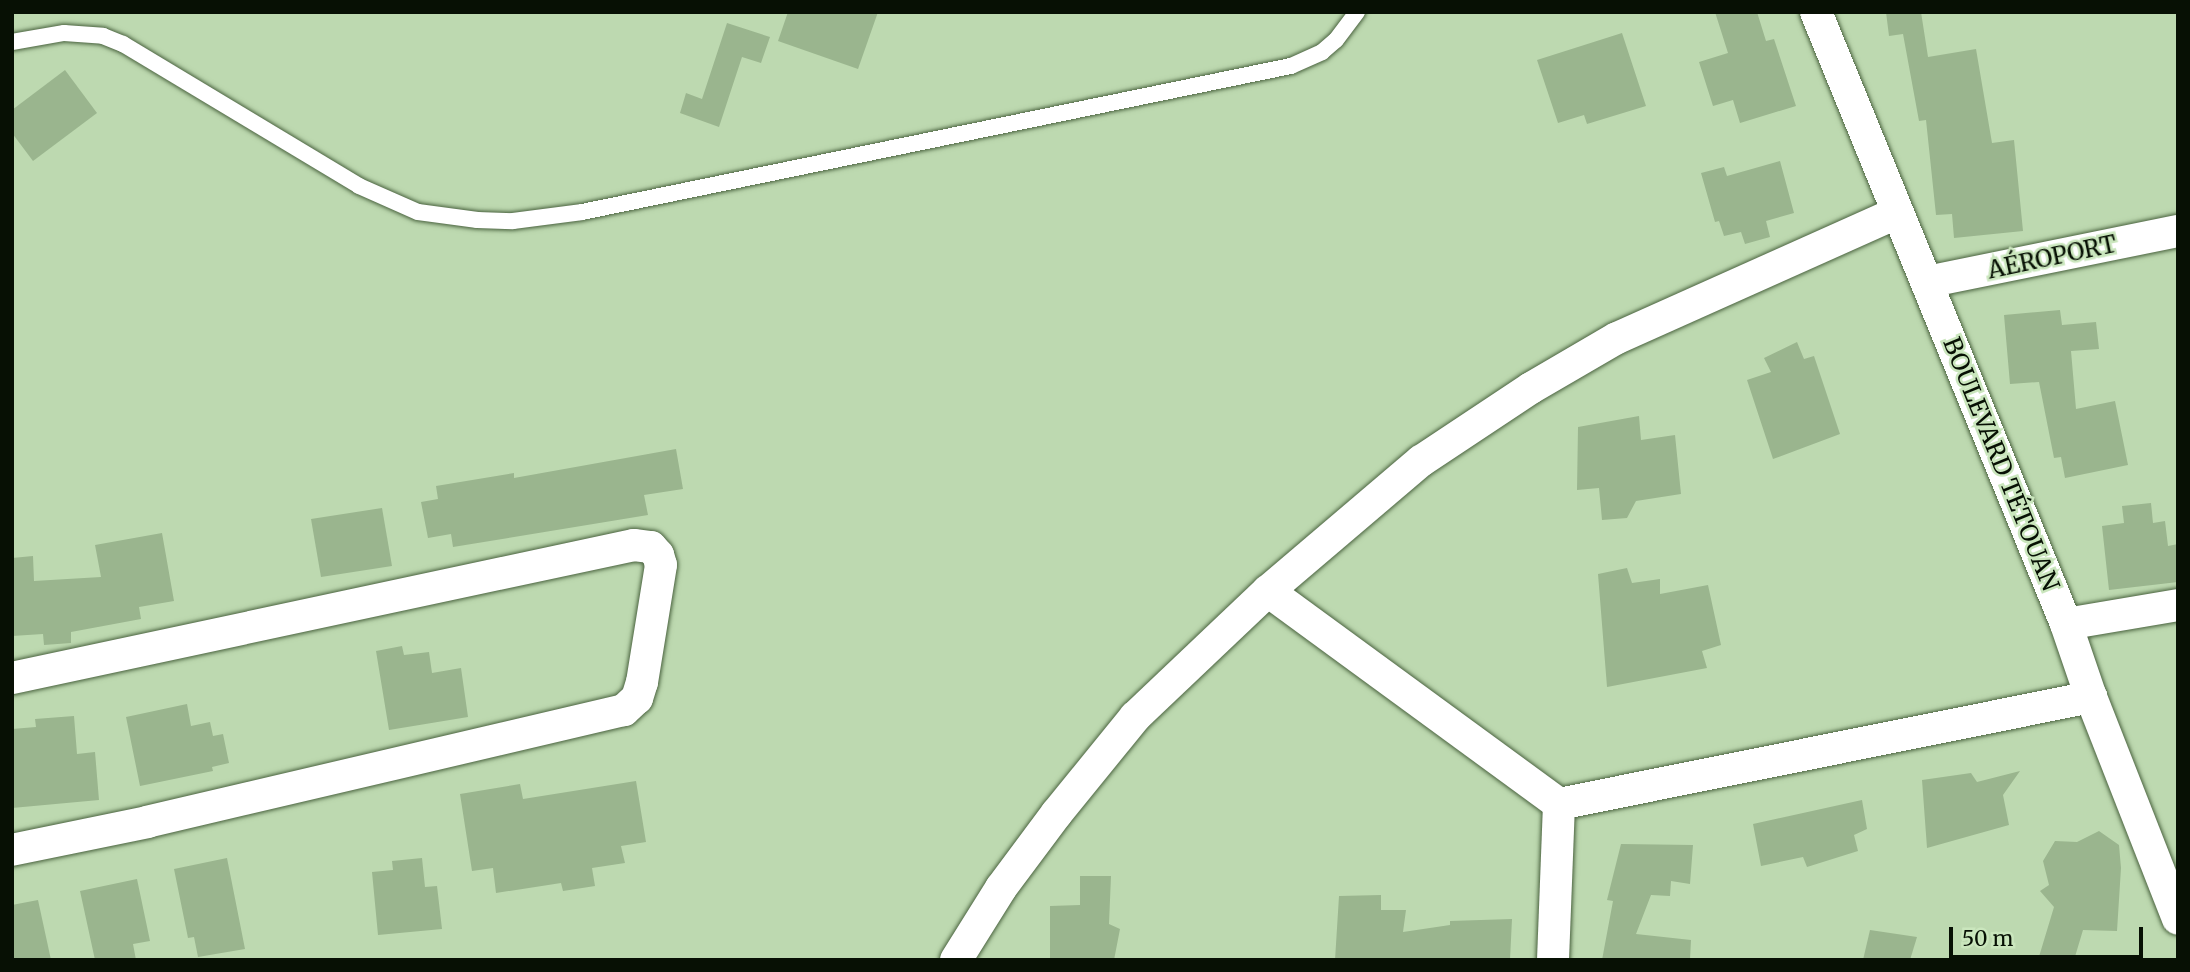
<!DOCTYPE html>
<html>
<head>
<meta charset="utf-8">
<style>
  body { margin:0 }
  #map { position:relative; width:2190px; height:972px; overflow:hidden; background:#bdd9b0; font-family:Merriweather,serif }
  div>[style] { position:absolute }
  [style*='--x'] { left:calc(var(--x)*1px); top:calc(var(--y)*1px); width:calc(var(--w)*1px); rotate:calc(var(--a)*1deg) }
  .building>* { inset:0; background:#9ab58e }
  .roads { filter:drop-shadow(0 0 2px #4a633f) drop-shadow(0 0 2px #4a633f) }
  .service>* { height:16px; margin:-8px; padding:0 8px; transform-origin:8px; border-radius:8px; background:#fff }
  .minor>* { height:32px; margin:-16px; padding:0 16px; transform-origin:16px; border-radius:16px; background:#fff }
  span { translate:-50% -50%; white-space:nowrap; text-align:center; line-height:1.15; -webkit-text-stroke:5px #cae6bd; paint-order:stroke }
  .street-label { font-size:24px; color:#071004 }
  .frame { position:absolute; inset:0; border:14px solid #071004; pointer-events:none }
  .scale { position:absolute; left:1949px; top:927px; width:194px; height:32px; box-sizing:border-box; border:4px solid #071004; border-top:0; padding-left:9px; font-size:21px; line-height:24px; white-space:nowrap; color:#071004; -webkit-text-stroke:5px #cae6bd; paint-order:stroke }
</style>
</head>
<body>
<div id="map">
  <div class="building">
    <i style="clip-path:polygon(788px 12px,878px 12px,858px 69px,778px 41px)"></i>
    <i style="clip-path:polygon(1715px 12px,1757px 12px,1766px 41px,1774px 39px,1796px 106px,1740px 123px,1733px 100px,1713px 106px,1699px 62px,1728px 53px)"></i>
    <i style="clip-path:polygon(1886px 12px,1921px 12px,1928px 57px,1976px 49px,1992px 143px,2014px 140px,2023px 231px,1954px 238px,1952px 214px,1936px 215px,1926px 120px,1919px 121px,1903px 34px,1889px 36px)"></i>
    <i style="clip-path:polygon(727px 23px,770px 37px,761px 63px,742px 57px,719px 127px,680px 113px,686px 93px,702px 99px)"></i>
    <i style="clip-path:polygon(1622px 33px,1646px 106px,1587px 124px,1584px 115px,1558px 123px,1537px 60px)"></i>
    <i style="clip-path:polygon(65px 70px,97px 113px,33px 161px,12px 133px,12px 110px)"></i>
    <i style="clip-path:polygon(1780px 161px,1794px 213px,1766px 221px,1770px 237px,1745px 244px,1741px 232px,1724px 236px,1719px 221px,1715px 222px,1701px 173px,1724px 167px,1727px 176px)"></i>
    <i style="clip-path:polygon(2060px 310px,2062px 325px,2096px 322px,2099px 349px,2071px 351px,2076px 409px,2115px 401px,2128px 465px,2065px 478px,2061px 457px,2054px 458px,2039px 382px,2010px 384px,2004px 315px)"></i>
    <i style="clip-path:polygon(1797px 342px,1804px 359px,1814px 356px,1840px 434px,1773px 459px,1747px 380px,1771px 372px,1764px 358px)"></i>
    <i style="clip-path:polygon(1639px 416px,1641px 440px,1675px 435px,1681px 494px,1636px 501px,1627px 518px,1602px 520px,1599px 488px,1577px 490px,1578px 427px)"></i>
    <i style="clip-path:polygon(676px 449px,683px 489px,644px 495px,648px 515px,453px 547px,451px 534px,428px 538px,421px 502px,438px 499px,436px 486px,514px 473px,514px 478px)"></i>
    <i style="clip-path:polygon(2151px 503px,2153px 523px,2165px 521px,2168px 546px,2178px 544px,2178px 582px,2109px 590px,2102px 526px,2124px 523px,2122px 506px)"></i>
    <i style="clip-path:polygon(382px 508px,392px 566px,321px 577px,311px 519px)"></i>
    <i style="clip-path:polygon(162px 533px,174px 601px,139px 607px,141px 619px,71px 632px,71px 643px,44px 645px,43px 634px,12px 636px,12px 558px,33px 556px,34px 581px,101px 577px,95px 545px)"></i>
    <i style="clip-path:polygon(1627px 568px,1632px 583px,1660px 579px,1660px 594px,1708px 585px,1721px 645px,1702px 651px,1707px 668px,1607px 687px,1598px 574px)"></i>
    <i style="clip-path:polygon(402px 646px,404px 655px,429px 652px,432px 673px,461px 668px,468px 717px,389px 730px,376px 651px)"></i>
    <i style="clip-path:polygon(187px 704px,191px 726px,210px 722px,213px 736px,223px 734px,229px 763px,212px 767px,213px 771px,140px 786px,126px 717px)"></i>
    <i style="clip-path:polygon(74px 716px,77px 754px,95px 752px,99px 800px,12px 808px,12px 729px,36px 727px,35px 719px)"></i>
    <i style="clip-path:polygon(2020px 771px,2003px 795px,2009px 825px,1927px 848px,1922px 780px,1971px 773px,1977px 782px)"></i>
    <i style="clip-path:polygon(636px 781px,646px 842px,621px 846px,625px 863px,592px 868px,595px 886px,563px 891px,561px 883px,496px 893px,493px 868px,472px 871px,460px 794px,520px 784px,523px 799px)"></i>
    <i style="clip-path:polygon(1862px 800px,1867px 829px,1854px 835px,1858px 851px,1807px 867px,1803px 857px,1761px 866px,1753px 824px)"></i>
    <i style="clip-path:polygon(2099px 831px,2119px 845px,2121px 868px,2117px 931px,2083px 930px,2074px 960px,2038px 960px,2054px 907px,2040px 891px,2049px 885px,2043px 861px,2055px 841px,2077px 842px)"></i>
    <i style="clip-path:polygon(1621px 844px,1693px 845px,1690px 884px,1671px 881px,1670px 896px,1651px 895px,1636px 934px,1691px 940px,1690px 960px,1602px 960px,1613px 901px,1607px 900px)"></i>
    <i style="clip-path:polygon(227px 858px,245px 949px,198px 957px,194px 937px,188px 938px,174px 869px)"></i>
    <i style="clip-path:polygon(422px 858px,425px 887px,437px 886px,442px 929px,378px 935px,372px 872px,393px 870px,392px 861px)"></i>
    <i style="clip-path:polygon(1080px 876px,1111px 876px,1109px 924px,1120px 929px,1114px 960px,1050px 960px,1050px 906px,1080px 905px)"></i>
    <i style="clip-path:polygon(137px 879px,150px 941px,133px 944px,136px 960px,95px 960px,80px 891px)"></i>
    <i style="clip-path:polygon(1381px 895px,1381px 910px,1406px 910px,1403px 932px,1450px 925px,1450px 921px,1512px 919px,1510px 960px,1335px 960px,1339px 896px)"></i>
    <i style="clip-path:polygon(38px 900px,51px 960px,12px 960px,12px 905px)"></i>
    <i style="clip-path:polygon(1870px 930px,1917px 937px,1910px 960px,1863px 960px)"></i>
  </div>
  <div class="roads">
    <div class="service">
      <i style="--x:12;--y:42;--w:53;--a:-9.8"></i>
      <i style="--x:64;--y:33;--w:39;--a:4"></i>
      <i style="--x:103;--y:36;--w:22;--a:22"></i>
      <i style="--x:123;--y:44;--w:275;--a:31"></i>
      <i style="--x:359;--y:186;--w:64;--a:23.8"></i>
      <i style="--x:418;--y:212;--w:60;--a:7.7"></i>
      <i style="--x:477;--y:220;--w:36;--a:2"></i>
      <i style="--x:513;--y:221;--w:70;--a:-7.4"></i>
      <i style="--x:582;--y:212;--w:724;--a:-11.64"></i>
      <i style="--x:1291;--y:66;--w:34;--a:-24"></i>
      <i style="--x:1322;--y:52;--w:18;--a:-41"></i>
      <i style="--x:1336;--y:40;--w:35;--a:-53"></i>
    </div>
    <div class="minor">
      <i style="--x:1816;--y:12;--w:661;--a:67.78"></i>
      <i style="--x:2066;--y:624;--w:77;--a:71.1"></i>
      <i style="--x:2091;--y:697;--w:238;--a:68.6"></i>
      <i style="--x:1927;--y:282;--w:256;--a:-11.5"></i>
      <i style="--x:1268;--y:591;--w:361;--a:36.2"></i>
      <i style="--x:1559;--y:804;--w:543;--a:-11.37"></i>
      <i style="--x:2066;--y:624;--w:114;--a:-9.6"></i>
      <i style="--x:12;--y:678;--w:636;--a:-12.07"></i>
      <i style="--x:634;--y:545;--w:17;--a:7"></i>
      <i style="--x:651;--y:547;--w:11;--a:49"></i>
      <i style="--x:658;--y:555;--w:10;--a:73"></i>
      <i style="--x:661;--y:565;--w:119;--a:99.2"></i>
      <i style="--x:642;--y:682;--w:17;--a:107"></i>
      <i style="--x:637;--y:698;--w:18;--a:137"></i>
      <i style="--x:624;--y:710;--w:489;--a:166.8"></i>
      <i style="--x:148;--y:822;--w:139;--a:168.4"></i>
      <i style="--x:956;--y:960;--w:85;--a:-58"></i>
      <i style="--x:1001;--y:888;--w:94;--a:-53.3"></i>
      <i style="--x:1057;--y:813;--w:124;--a:-50.9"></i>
      <i style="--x:1135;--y:717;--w:183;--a:-43.5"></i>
      <i style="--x:1268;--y:591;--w:201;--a:-40.4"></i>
      <i style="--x:1421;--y:461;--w:132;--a:-33.6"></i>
      <i style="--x:1531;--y:388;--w:99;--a:-30.2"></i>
      <i style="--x:1617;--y:338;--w:307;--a:-24.1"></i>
      <i style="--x:1553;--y:960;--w:156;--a:-87.8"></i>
    </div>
  </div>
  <div class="street-label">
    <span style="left:2052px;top:257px;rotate:-12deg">AÉROPORT</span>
    <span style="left:2001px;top:464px;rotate:68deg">BOULEVARD TÉTOUAN</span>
  </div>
  <div class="frame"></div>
  <div class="scale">50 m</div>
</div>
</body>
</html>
